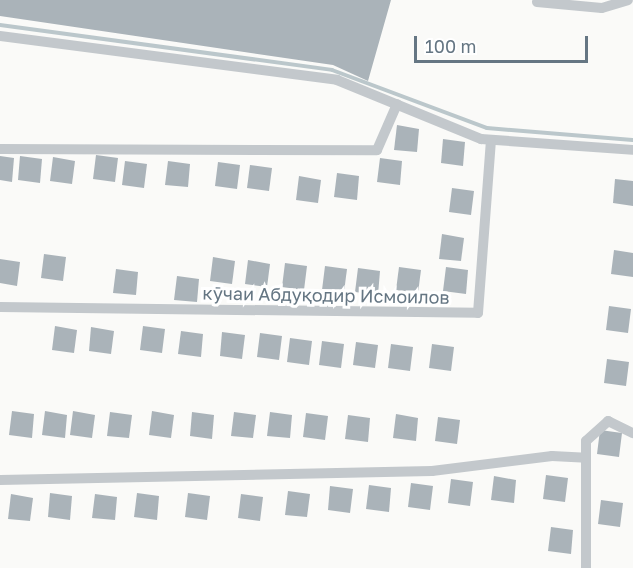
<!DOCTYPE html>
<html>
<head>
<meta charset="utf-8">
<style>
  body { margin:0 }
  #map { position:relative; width:633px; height:568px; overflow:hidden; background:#fafaf8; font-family:"Golos Text",sans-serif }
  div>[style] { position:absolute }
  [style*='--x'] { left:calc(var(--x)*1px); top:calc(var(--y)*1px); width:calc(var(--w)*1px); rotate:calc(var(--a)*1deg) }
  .stream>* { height:4px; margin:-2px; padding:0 2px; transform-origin:2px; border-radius:2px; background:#bbc7cb }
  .building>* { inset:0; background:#aab3b9 }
  .minor>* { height:10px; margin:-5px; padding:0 5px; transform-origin:5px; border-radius:5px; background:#c3c8cc }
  span { translate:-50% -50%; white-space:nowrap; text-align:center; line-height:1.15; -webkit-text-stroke:6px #fff; paint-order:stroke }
  .street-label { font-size:18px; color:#657683 }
  .scale { position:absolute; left:414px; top:36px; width:174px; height:27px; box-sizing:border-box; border:3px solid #657683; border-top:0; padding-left:8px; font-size:18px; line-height:21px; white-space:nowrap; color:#657683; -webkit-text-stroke:4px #fff; paint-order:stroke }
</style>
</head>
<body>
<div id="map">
  <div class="stream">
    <i style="--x:0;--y:25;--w:335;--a:7.7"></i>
    <i style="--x:332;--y:70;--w:165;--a:20.5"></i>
    <i style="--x:487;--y:128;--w:146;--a:4.7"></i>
  </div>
  <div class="building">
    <i style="clip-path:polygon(0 0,391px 0,368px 81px,333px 65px,0 16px)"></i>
    <i style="clip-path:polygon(397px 125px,419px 129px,417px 152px,394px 150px)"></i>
    <i style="clip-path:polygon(443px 139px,465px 142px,463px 166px,441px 163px)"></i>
    <i style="clip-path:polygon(96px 155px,118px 158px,115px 182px,93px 179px)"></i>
    <i style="clip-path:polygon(0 156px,14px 158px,12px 182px,0 180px)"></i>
    <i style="clip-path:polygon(20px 156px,42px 159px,40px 183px,18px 180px)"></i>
    <i style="clip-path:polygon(53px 157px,75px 161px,72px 184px,50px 181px)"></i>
    <i style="clip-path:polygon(380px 158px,402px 161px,400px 185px,377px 182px)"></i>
    <i style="clip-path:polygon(125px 161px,147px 164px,144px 188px,122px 185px)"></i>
    <i style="clip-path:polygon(168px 161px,190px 164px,188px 187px,165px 185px)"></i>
    <i style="clip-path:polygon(218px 162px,240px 165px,237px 189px,215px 186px)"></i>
    <i style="clip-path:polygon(250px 165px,272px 168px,269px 191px,247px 188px)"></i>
    <i style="clip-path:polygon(337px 173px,359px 176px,357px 200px,334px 197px)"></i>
    <i style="clip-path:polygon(299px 176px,321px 180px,318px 203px,296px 200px)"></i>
    <i style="clip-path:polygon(615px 179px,633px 181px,633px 206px,613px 203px)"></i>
    <i style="clip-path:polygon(452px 188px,474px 191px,471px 215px,449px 212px)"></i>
    <i style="clip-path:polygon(442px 234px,464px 238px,461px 261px,439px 259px)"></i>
    <i style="clip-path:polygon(614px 250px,633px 253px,633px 277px,611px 274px)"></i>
    <i style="clip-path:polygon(44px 254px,66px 257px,63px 281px,41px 278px)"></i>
    <i style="clip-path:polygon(213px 257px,235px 261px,232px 284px,210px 281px)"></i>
    <i style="clip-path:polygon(0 259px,20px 262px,17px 286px,0 283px)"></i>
    <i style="clip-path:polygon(248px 260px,270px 264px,267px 287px,245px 284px)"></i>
    <i style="clip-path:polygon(285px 263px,307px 266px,304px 290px,282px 287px)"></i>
    <i style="clip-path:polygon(325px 266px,347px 269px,344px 292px,322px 290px)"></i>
    <i style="clip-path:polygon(399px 267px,421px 270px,418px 293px,396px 290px)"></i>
    <i style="clip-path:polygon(446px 267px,468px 270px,466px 294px,443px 291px)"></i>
    <i style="clip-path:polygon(358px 268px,380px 271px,378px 295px,355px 292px)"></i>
    <i style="clip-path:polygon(116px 269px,138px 272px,136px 295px,113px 293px)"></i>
    <i style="clip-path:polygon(177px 276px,199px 279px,197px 302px,174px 300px)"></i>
    <i style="clip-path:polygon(609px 306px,631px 309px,628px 333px,606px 330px)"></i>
    <i style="clip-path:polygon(55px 326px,77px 330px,74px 353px,52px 350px)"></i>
    <i style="clip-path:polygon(143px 326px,165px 329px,162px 353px,140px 350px)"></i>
    <i style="clip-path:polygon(91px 327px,114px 331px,111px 354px,89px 351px)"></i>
    <i style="clip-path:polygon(181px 331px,203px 334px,201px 357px,178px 354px)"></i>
    <i style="clip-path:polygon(222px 332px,245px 335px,242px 359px,220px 356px)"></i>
    <i style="clip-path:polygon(260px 333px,282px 336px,279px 360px,257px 357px)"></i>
    <i style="clip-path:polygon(290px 338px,312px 341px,309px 365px,287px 362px)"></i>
    <i style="clip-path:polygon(322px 341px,344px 344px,341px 368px,319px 365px)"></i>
    <i style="clip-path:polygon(356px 342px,378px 345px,375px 368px,353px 365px)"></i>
    <i style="clip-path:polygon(391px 344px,413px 347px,410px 371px,388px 368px)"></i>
    <i style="clip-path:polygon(432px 344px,454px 347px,451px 371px,429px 368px)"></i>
    <i style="clip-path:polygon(607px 359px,629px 362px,626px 386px,604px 383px)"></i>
    <i style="clip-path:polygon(12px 411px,34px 414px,32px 438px,9px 435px)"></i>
    <i style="clip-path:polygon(45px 411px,67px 415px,65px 438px,42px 435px)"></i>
    <i style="clip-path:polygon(73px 411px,95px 415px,92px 438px,70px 435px)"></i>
    <i style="clip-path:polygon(152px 411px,174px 415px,171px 438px,149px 435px)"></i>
    <i style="clip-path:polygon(110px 412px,132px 415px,129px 438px,107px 436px)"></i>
    <i style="clip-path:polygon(192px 412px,214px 415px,212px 439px,190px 436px)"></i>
    <i style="clip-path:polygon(234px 412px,256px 415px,253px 438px,231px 436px)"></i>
    <i style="clip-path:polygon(270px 412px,292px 415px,290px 438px,267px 436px)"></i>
    <i style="clip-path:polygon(306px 413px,328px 416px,325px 440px,303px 437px)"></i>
    <i style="clip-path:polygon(396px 414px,418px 418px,416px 441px,393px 438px)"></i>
    <i style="clip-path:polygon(348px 415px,370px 418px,368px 442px,345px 439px)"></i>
    <i style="clip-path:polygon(438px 417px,460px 420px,457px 444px,435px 441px)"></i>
    <i style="clip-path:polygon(600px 430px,622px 433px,619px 457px,597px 454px)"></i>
    <i style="clip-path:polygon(546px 475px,568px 478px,565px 502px,543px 499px)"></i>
    <i style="clip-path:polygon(494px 476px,516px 480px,514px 503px,491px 500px)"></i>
    <i style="clip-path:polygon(451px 479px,473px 482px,470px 506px,448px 503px)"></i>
    <i style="clip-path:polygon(411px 483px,433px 486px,430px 510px,408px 507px)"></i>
    <i style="clip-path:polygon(369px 485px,391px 488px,389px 512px,366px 509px)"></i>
    <i style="clip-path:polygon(330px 486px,353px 489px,350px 513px,328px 510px)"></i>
    <i style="clip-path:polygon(288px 491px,310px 494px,307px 517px,285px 515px)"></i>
    <i style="clip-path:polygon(50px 493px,72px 496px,70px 520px,48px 517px)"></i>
    <i style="clip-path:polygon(137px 493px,159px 496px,157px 520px,134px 517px)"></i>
    <i style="clip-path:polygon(188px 493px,210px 496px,207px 520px,185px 517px)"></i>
    <i style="clip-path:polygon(11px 494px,33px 498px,30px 521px,8px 519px)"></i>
    <i style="clip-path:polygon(95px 494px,117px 497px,115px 520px,92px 518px)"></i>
    <i style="clip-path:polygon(241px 494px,263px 497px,260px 521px,238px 518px)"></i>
    <i style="clip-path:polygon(601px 500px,623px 503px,620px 527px,598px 524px)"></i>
    <i style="clip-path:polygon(551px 527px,573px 530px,571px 554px,548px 551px)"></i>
  </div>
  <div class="minor">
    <i style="--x:537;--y:2;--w:65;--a:5.3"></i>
    <i style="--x:602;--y:8;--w:27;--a:-17"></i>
    <i style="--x:0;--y:36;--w:340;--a:7.4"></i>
    <i style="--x:337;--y:80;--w:156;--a:22.3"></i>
    <i style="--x:481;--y:139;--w:152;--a:4.1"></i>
    <i style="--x:0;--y:149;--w:377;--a:0.2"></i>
    <i style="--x:377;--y:150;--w:50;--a:-66.5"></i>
    <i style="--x:0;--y:307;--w:478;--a:0.7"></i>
    <i style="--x:478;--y:313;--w:173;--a:-85.7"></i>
    <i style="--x:0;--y:480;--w:432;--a:-1.2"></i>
    <i style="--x:432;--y:471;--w:121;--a:-7.1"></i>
    <i style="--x:552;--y:456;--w:34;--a:3"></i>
    <i style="--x:586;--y:568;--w:127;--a:-90"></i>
    <i style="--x:586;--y:441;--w:30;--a:-42"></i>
    <i style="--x:608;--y:421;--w:28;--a:26"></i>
  </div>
  <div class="street-label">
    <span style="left:326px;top:295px;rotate:1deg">кӯчаи Абдуқодир Исмоилов</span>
  </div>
  <div class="scale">100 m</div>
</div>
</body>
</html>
